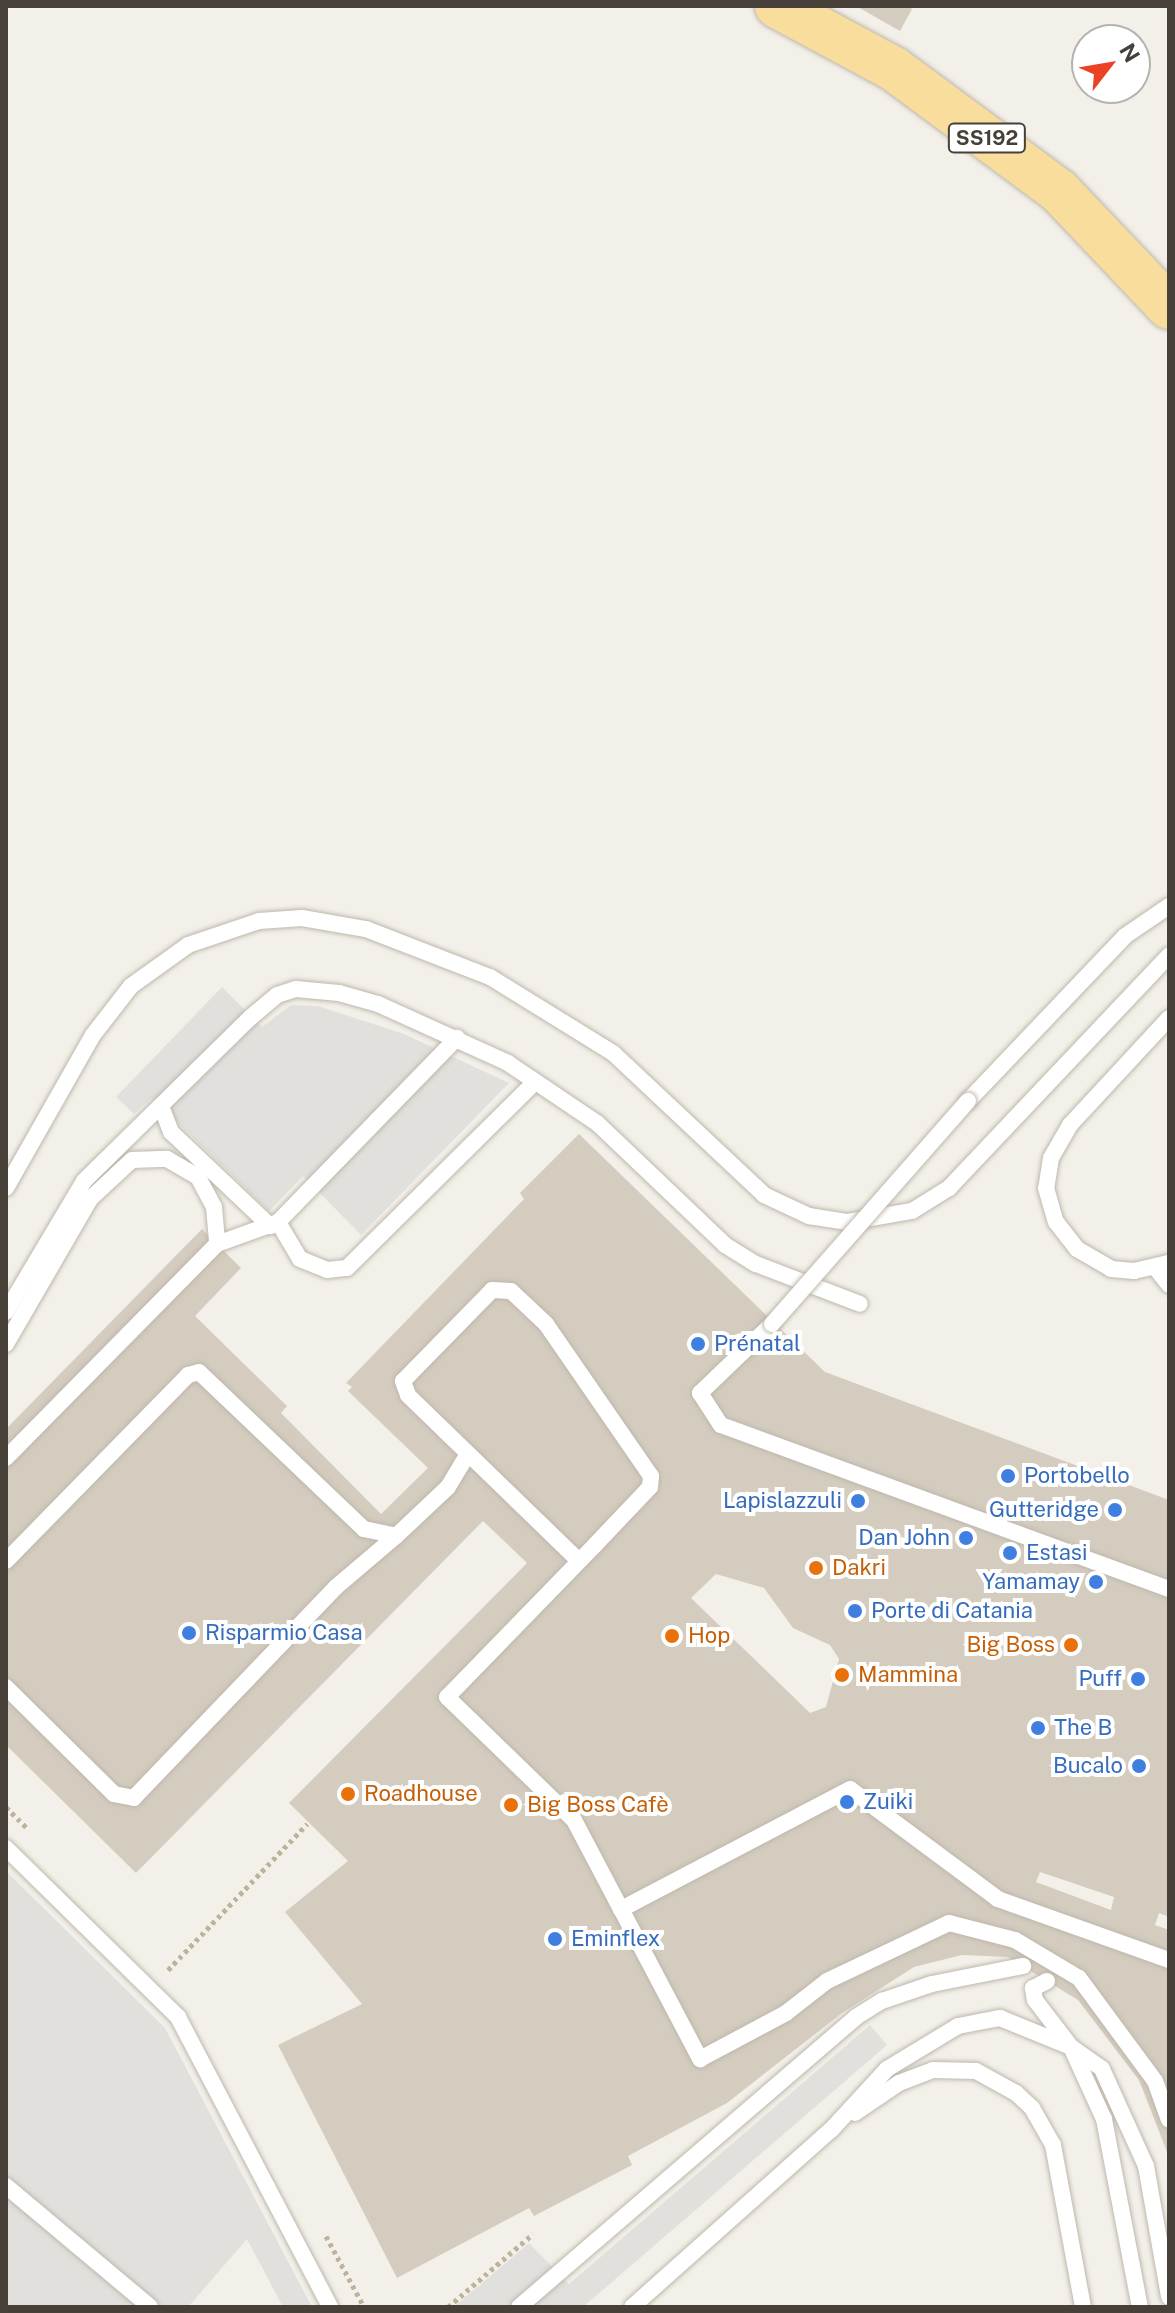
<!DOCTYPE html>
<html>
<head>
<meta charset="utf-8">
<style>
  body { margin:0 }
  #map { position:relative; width:1175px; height:2313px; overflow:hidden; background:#f3f0e9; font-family:"Public Sans",sans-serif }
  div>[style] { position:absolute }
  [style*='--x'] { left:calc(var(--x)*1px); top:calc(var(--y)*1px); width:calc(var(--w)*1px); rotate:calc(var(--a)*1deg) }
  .parking>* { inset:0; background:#e2e0dd }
  .building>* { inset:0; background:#d4ccbf }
  .path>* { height:5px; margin-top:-2.5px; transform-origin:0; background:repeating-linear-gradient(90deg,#bfb39e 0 4px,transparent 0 8px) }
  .roads { filter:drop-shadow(0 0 2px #beb7ac) drop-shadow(0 0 2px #beb7ac) }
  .lane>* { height:16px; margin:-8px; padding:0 8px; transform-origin:8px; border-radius:8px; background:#fff }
  .primary>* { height:44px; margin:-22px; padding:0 22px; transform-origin:22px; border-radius:22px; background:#f8dd9d }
  .bridges { filter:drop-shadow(0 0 2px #beb7ac) drop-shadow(0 0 2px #beb7ac) }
  .lane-bridge>* { height:16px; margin:-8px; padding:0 8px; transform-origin:8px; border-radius:8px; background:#fff }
  .dots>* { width:22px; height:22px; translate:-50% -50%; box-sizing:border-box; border:4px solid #fff; border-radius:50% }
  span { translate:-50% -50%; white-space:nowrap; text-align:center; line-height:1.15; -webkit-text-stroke:8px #fff; paint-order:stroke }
  .shield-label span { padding:2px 6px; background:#fff; border:2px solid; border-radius:6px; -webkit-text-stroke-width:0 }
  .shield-label { font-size:20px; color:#474038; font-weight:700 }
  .shop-label { font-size:22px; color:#366cbe }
  .left { translate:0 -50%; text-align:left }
  .right { translate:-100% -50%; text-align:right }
  .food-label { font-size:22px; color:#c56008 }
  .frame { position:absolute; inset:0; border:8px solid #474038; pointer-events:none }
  .north { position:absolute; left:1071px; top:24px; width:80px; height:80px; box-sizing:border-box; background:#fff; border:2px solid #b5b3af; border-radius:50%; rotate:59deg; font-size:22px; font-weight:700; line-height:32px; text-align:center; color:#474038 }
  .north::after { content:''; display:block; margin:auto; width:28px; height:36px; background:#ed4126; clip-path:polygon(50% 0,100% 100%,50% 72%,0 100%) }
</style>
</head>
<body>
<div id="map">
  <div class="parking">
    <i style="clip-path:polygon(222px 987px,262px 1027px,291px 1005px,318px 1006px,404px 1034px,509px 1083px,361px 1235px,303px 1176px,269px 1211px,152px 1098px,134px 1114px,116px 1097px)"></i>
    <i style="clip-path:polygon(6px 1871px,165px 2028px,312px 2307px,283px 2307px,247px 2239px,188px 2307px,6px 2307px)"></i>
    <i style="clip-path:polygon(870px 2025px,887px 2045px,583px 2307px,454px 2307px,529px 2243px,569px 2284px)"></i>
  </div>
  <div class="building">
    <i style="clip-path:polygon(856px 6px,907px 6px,912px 9px,900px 31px)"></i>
    <i style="clip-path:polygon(evenodd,579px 1134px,825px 1372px,1169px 1500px,1169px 1917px,1159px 1913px,1155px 1925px,1169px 1930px,1169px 2157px,1139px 2080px,1078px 2000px,1008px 1957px,962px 1955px,914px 1967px,842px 2013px,727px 2103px,628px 2156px,632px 2165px,534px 2216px,529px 2208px,397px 2278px,278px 2045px,362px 2004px,285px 1912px,348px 1861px,289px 1803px,527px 1563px,483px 1521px,136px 1873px,6px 1745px,6px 1429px,202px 1229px,241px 1268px,195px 1316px,287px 1406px,281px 1413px,381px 1514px,428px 1468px,348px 1391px,352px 1387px,346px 1383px,524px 1199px,520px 1193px,579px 1134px,716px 1574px,764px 1588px,793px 1628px,830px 1645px,839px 1659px,826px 1707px,810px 1713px,691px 1598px,716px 1574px,579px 1134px,1040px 1872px,1114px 1897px,1111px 1910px,1036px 1882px,1040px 1872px)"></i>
  </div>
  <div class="path">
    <i style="--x:6;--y:1807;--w:31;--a:45"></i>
    <i style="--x:168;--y:1970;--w:202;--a:-46.4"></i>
    <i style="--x:326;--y:2236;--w:81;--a:61.8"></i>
    <i style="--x:448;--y:2307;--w:112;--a:-40.7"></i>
  </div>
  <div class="roads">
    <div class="lane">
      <i style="--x:1169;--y:1018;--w:146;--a:132.8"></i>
      <i style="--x:1070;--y:1125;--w:38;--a:120"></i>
      <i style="--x:1051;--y:1158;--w:30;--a:99"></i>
      <i style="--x:1046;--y:1188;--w:35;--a:74"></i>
      <i style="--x:1056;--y:1222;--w:34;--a:52"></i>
      <i style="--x:1077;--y:1249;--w:39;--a:30"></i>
      <i style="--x:1111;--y:1269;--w:23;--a:5"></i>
      <i style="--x:1134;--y:1271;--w:36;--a:-13"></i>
      <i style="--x:968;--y:1101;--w:228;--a:-46.4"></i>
      <i style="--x:1125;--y:936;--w:53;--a:-34.3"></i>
      <i style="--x:161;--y:1106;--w:28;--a:69"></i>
      <i style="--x:171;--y:1132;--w:137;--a:43.5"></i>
      <i style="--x:6;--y:1188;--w:176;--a:-60.4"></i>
      <i style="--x:93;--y:1035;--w:62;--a:-52.2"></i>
      <i style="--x:131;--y:986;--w:70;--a:-35.7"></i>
      <i style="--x:188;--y:945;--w:75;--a:-18.7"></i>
      <i style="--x:259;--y:921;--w:43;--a:-4"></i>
      <i style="--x:302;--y:918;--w:65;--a:9.8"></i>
      <i style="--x:366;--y:929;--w:133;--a:21.2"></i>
      <i style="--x:490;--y:977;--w:145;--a:31.7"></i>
      <i style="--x:613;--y:1053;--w:207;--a:43.2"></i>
      <i style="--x:764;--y:1195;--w:50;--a:25"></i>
      <i style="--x:809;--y:1216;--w:39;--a:9"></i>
      <i style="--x:848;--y:1222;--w:65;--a:-9.8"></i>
      <i style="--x:912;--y:1211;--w:44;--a:-31.9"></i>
      <i style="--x:949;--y:1188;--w:320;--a:-46.6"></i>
      <i style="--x:278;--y:1222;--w:43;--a:59.3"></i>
      <i style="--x:300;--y:1259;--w:29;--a:22"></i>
      <i style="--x:327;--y:1270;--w:20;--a:-6"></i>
      <i style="--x:347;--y:1268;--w:263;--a:-44.7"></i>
      <i style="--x:1155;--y:1267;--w:23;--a:52"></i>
      <i style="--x:6;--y:1312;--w:152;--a:-59.2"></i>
      <i style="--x:84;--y:1181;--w:234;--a:-44.5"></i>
      <i style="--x:251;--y:1017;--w:34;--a:-40"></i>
      <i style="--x:277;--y:995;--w:20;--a:-18"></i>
      <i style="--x:296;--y:989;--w:43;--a:5.3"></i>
      <i style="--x:339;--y:993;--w:41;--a:15.8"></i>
      <i style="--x:378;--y:1004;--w:143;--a:24.4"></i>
      <i style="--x:508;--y:1063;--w:107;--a:34"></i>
      <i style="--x:597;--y:1123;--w:177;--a:43.6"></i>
      <i style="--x:725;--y:1245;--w:36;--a:32"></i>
      <i style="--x:756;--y:1264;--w:111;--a:21"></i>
      <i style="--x:772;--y:1324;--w:100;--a:136.2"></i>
      <i style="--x:700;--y:1393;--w:38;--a:57"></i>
      <i style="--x:721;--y:1425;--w:477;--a:20.1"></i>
      <i style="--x:6;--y:1344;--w:168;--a:-59.9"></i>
      <i style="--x:90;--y:1199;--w:57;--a:-42.9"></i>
      <i style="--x:132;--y:1160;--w:35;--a:-2"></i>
      <i style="--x:167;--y:1159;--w:36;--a:30"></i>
      <i style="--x:198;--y:1177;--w:34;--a:62"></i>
      <i style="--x:214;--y:1207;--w:37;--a:85"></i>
      <i style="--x:6;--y:1458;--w:301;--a:-45.4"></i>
      <i style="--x:217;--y:1244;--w:65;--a:-19.8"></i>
      <i style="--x:278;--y:1222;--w:257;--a:-45.8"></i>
      <i style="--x:396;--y:1536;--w:71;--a:-43.3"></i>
      <i style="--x:448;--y:1487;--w:39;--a:-59"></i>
      <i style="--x:6;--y:1561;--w:260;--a:-45.6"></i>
      <i style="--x:188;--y:1375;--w:11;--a:-15"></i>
      <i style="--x:199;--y:1372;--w:228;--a:43.6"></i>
      <i style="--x:364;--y:1529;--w:33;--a:12"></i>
      <i style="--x:396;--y:1536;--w:79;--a:139.6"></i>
      <i style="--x:336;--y:1587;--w:292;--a:133.8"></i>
      <i style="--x:134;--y:1798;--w:20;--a:-169"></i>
      <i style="--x:114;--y:1794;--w:152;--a:-135.3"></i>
      <i style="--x:579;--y:1561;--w:238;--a:-135.9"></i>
      <i style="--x:408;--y:1395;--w:15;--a:-110"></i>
      <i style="--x:403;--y:1381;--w:127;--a:-45.6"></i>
      <i style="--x:492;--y:1290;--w:19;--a:3"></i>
      <i style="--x:511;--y:1291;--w:48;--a:43.3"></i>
      <i style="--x:546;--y:1324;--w:185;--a:55.4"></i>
      <i style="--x:651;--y:1476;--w:11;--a:95"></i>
      <i style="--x:650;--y:1487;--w:80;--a:133.5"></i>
      <i style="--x:595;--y:1545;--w:212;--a:134.2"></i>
      <i style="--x:447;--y:1697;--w:177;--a:44.1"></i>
      <i style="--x:574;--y:1820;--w:101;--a:62.2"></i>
      <i style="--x:6;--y:1848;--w:241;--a:44.5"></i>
      <i style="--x:178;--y:2017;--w:327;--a:62.3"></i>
      <i style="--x:1169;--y:1960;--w:182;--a:-160.4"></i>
      <i style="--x:998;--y:1899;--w:184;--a:-143.4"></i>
      <i style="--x:850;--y:1789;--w:259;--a:152.3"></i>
      <i style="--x:621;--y:1909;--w:170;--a:62.2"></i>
      <i style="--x:700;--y:2059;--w:98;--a:-28.1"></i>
      <i style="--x:786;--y:2013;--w:52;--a:-38"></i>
      <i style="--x:827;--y:1981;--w:135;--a:-25.4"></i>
      <i style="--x:949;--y:1923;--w:68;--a:14.4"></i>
      <i style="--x:1015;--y:1940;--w:74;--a:30.7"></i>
      <i style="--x:1079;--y:1978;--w:128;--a:53.6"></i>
      <i style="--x:1155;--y:2081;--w:41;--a:70.3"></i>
      <i style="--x:1047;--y:1981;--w:16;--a:153"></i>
      <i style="--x:1033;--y:1988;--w:12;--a:81"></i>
      <i style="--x:1035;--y:2000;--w:59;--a:52.5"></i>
      <i style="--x:1071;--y:2047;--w:79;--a:65.4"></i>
      <i style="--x:1104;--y:2119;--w:191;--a:79.2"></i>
      <i style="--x:855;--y:2113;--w:53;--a:-34.3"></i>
      <i style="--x:899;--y:2083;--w:36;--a:-21"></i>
      <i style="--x:933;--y:2070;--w:43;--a:1.3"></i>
      <i style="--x:976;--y:2071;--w:46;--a:28.8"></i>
      <i style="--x:1016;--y:2093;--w:22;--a:43"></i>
      <i style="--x:1032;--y:2108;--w:43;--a:60.4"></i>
      <i style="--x:1053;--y:2145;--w:165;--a:79.5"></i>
      <i style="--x:6;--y:2186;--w:188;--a:40"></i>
      <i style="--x:519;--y:2307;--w:445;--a:-40.7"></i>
      <i style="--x:856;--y:2017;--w:31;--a:-32"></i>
      <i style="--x:882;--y:2001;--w:53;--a:-18.8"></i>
      <i style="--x:932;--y:1984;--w:93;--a:-11.2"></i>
      <i style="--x:632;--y:2307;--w:266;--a:-41.7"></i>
      <i style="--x:831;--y:2130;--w:83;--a:-47.4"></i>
      <i style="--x:887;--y:2069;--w:83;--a:-31.2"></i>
      <i style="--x:958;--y:2026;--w:43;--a:-10.8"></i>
      <i style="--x:1000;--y:2018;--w:77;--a:22.2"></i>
      <i style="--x:1071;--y:2047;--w:38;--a:35"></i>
      <i style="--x:1102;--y:2069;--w:107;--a:65.6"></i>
      <i style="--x:1146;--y:2166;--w:133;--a:80"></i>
    </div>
    <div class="primary">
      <i style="--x:777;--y:6;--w:133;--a:28.3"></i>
      <i style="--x:894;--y:69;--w:205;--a:36.5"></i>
      <i style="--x:1059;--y:191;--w:160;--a:46.5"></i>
    </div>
  </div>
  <div class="bridges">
    <div class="lane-bridge">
      <i style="--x:772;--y:1324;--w:297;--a:-48.7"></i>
    </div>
  </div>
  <div class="dots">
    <i style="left:698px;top:1344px;background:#3f7fe0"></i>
    <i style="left:1008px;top:1476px;background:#3f7fe0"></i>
    <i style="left:858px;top:1501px;background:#3f7fe0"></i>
    <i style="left:1115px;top:1510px;background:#3f7fe0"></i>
    <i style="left:966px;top:1538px;background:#3f7fe0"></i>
    <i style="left:1010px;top:1553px;background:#3f7fe0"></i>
    <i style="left:816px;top:1568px;background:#e8710a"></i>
    <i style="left:1096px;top:1582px;background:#3f7fe0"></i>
    <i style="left:855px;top:1611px;background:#3f7fe0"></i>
    <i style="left:189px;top:1633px;background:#3f7fe0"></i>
    <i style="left:672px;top:1636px;background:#e8710a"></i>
    <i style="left:1071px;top:1645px;background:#e8710a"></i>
    <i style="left:842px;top:1675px;background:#e8710a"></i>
    <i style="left:1138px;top:1679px;background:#3f7fe0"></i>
    <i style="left:1038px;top:1728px;background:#3f7fe0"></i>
    <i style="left:1139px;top:1766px;background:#3f7fe0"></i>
    <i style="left:348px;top:1794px;background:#e8710a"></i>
    <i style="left:847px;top:1802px;background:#3f7fe0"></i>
    <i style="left:511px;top:1805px;background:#e8710a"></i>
    <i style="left:555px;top:1939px;background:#3f7fe0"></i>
  </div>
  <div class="shield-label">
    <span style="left:987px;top:138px">SS192</span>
  </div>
  <div class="shop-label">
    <span class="left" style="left:714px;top:1344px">Prénatal</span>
    <span class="left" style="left:1024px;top:1476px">Portobello</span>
    <span class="right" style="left:842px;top:1501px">Lapislazzuli</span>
    <span class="right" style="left:1099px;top:1510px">Gutteridge</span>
    <span class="right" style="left:950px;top:1538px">Dan John</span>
    <span class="left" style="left:1026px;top:1553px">Estasi</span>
    <span class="right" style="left:1080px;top:1582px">Yamamay</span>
    <span class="left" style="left:871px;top:1611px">Porte di Catania</span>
    <span class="left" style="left:205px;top:1633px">Risparmio Casa</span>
    <span class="right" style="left:1122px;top:1679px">Puff</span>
    <span class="left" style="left:1054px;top:1728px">The B</span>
    <span class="right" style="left:1123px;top:1766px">Bucalo</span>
    <span class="left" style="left:863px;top:1802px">Zuiki</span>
    <span class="left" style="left:571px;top:1939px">Eminflex</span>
  </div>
  <div class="food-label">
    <span class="left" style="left:832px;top:1568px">Dakri</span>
    <span class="left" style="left:688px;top:1636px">Hop</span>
    <span class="right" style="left:1055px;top:1645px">Big Boss</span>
    <span class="left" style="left:858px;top:1675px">Mammina</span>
    <span class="left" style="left:364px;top:1794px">Roadhouse</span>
    <span class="left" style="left:527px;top:1805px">Big Boss Cafè</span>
  </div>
  <div class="frame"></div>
  <div class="north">N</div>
</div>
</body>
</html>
